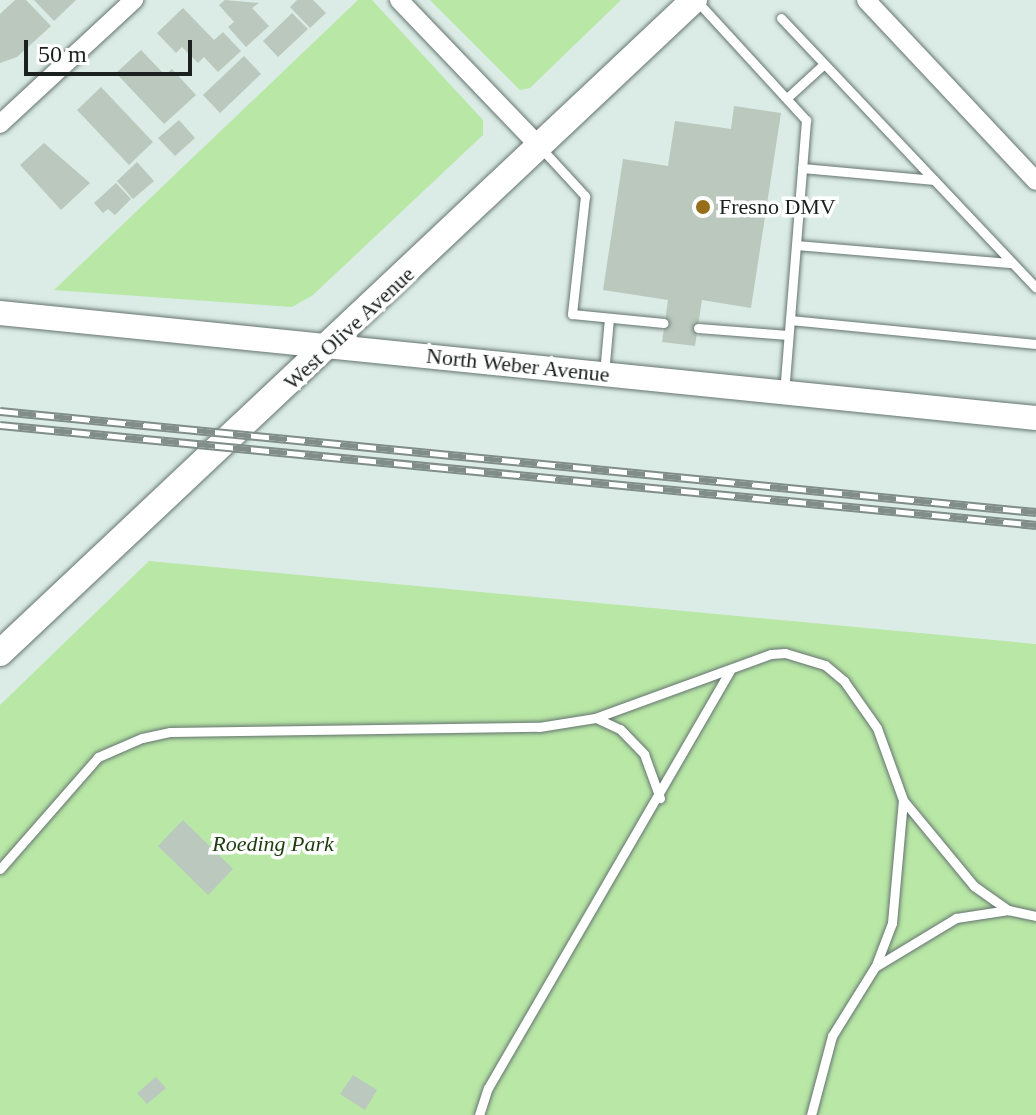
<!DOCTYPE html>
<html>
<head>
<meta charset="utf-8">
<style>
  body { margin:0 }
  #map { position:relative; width:1036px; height:1115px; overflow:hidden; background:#dbece6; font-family:Georgia,serif }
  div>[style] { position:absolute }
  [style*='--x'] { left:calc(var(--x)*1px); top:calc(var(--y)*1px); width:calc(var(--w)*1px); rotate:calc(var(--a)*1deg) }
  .green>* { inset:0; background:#b8e7a6 }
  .building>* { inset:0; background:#bac8be }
  .roads { filter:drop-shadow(0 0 2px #65746f) drop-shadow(0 0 2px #65746f) }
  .service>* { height:9px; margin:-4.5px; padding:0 4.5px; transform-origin:4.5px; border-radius:4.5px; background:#fff }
  .minor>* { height:18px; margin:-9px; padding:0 9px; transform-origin:9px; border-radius:9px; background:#fff }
  .tertiary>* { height:24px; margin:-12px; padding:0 12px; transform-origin:12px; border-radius:12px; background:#fff }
  .secondary>* { height:26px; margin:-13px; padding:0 13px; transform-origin:13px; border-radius:13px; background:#fff }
  .rail>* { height:9px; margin-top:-4.5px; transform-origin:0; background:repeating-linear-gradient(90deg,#fff 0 18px,#818d89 0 36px); box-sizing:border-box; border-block:2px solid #818d89 }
  .dots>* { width:22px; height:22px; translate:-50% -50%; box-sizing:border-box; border:4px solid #fff; border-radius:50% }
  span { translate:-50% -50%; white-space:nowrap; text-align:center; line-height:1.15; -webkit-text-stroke:7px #fff; paint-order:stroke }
  .poi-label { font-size:22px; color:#1b211f }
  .left { translate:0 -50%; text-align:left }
  .street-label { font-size:22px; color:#1b211f }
  .park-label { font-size:22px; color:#1d3d0e; font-style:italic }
  .scale { position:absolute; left:24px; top:40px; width:168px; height:36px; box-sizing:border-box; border:4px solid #1b211f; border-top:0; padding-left:10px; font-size:24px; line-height:28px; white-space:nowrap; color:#1b211f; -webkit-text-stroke:6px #fff; paint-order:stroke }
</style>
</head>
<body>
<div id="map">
  <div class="green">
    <i style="clip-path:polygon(358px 0,372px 0,483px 120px,483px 135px,313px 295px,292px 307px,54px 290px)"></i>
    <i style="clip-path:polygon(430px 0,621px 0,530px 88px,520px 90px)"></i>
    <i style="clip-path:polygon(149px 561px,1036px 644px,1036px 1115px,0 1115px,0 705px)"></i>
  </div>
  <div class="building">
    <i style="clip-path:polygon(15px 0,26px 0,51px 26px,17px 57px,0 63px,0 14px)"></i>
    <i style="clip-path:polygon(34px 0,76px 0,54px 21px)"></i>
    <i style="clip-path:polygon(225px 0,259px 3px,252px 8px,269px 26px,246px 47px,228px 27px,234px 22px,219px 5px)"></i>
    <i style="clip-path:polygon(297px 0,313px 0,326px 13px,310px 28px,290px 7px)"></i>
    <i style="clip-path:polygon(183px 8px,214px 40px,223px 32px,241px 51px,218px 72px,204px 57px,198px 63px,182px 47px,176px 53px,157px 33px)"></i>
    <i style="clip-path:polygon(292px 13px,308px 29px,278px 57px,263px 41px)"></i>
    <i style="clip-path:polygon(141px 50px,165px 75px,172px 69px,196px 95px,164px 124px,116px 73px)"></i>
    <i style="clip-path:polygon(244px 56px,261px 74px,220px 113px,203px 95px)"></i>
    <i style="clip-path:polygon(101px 87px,153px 142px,129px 165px,77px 110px)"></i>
    <i style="clip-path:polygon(734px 106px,781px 113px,751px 308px,702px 300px,695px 346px,662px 342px,668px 300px,603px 290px,623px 159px,668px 166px,675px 121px,731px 129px)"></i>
    <i style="clip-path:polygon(179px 120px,195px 138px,175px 156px,158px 138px)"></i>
    <i style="clip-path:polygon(44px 143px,90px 183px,61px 210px,20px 165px)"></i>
    <i style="clip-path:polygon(137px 162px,154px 181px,133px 199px,117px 181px)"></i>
    <i style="clip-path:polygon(116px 183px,131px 199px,115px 215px,108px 209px,103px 213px,94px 203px)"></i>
    <i style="clip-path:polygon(183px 820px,233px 869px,208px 895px,158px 846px)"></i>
    <i style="clip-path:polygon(353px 1075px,377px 1090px,365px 1110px,340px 1094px)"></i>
    <i style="clip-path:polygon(156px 1077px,166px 1088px,147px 1104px,137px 1093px)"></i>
  </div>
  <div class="roads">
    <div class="service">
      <i style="--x:696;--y:0;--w:163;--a:47.5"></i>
      <i style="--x:806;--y:120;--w:273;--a:94.6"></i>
      <i style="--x:781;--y:18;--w:371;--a:46.6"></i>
      <i style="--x:788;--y:97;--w:49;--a:-42.5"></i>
      <i style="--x:540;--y:147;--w:67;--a:47.4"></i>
      <i style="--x:585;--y:196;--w:119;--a:96.3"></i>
      <i style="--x:572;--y:314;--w:92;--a:5.6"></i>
      <i style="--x:802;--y:168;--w:133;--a:5.2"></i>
      <i style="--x:796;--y:245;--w:217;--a:4.8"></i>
      <i style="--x:790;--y:320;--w:247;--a:5.6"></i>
      <i style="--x:698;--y:328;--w:90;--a:4.4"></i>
      <i style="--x:604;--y:374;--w:56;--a:-84.9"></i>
      <i style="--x:596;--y:718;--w:26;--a:25"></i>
      <i style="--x:620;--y:729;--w:35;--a:46"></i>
      <i style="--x:644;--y:754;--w:47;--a:70"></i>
      <i style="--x:0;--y:869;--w:149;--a:-48.8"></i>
      <i style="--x:98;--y:757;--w:48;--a:-23.4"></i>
      <i style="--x:142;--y:738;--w:29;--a:-12"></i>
      <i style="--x:170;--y:732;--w:369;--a:-0.8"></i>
      <i style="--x:539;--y:727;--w:57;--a:-9.1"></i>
      <i style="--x:595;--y:718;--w:187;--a:-20"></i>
      <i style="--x:771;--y:654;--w:14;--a:-4"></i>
      <i style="--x:785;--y:653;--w:42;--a:16.7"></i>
      <i style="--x:825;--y:665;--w:25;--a:40"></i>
      <i style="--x:844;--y:681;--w:57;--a:54.9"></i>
      <i style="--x:877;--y:728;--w:77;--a:70.1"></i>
      <i style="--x:903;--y:800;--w:112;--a:50.5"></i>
      <i style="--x:974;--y:886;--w:42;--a:35.2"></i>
      <i style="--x:876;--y:965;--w:45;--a:-69.1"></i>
      <i style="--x:892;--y:923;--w:123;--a:-84.9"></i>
      <i style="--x:479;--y:1115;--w:28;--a:-72"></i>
      <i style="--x:488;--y:1088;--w:482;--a:-59.9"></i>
      <i style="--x:811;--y:1115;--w:82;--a:-75.1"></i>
      <i style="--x:832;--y:1036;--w:81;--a:-58.1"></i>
      <i style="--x:875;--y:967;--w:95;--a:-31.2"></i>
      <i style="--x:956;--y:918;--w:53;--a:-8.7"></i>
      <i style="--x:1008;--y:910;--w:29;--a:12"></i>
    </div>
    <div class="minor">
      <i style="--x:399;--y:0;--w:204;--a:46.2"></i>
      <i style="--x:866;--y:0;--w:248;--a:46.8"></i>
      <i style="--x:0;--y:124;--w:183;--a:-42.8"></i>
    </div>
    <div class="tertiary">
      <i style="--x:0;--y:313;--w:1041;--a:5.79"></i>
    </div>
    <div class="secondary">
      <i style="--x:0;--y:653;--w:953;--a:-43.26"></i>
    </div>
  </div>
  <div class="rail">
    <i style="--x:0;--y:411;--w:1041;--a:5.57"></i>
    <i style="--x:0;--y:425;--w:1041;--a:5.51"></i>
  </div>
  <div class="dots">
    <i style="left:703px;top:207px;background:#966e19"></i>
  </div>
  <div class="poi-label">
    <span class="left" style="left:719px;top:207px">Fresno DMV</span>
  </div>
  <div class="street-label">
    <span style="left:349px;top:328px;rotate:-43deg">West Olive Avenue</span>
    <span style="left:518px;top:365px;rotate:6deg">North Weber Avenue</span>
  </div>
  <div class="park-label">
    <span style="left:273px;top:844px">Roeding Park</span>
  </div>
  <div class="scale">50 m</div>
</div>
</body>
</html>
